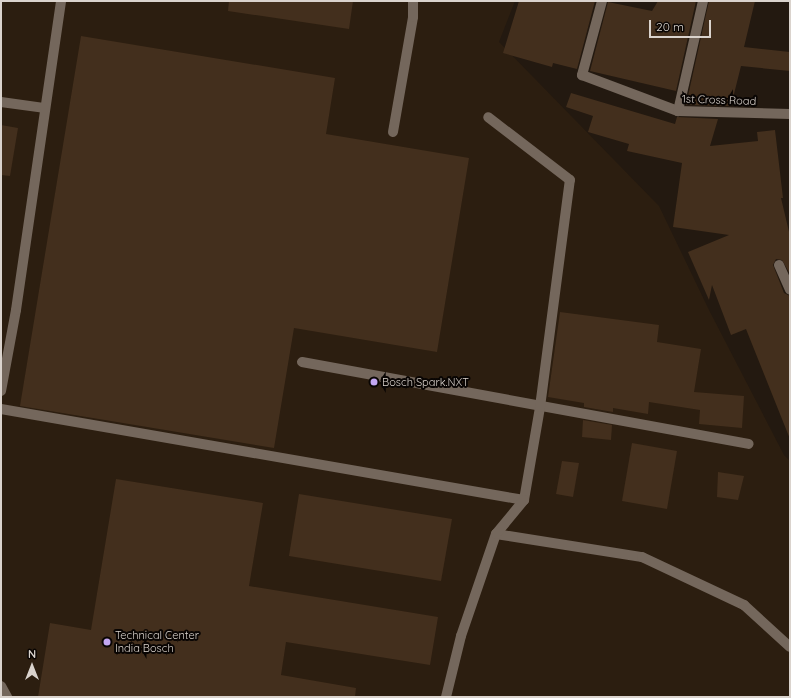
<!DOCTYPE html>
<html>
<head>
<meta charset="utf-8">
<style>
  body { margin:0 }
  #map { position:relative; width:791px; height:698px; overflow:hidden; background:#231910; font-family:Quicksand,sans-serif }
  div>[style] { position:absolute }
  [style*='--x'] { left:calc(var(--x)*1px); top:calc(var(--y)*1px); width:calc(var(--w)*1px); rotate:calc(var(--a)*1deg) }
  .built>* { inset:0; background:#2c1e10 }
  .building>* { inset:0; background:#432f1d }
  .lane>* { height:10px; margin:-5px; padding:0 5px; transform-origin:5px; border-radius:5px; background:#74675c }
  .street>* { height:10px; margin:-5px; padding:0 5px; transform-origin:5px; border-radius:5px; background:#74675c }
  .dots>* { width:11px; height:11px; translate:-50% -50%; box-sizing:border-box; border:2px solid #090503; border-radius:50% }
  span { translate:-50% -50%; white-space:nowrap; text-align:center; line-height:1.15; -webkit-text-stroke:4px #090503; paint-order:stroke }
  .street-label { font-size:11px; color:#dad3cd }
  .poi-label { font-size:11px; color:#dad3cd }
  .left { translate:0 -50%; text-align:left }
  .frame { position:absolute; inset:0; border:2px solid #dad3cd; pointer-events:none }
  .north { position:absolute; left:12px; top:646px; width:40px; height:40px; -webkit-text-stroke:3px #090503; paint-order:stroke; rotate:0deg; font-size:11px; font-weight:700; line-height:16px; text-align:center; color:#dad3cd }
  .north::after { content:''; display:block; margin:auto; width:14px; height:18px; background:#dad3cd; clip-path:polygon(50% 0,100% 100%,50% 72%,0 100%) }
  .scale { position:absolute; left:649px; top:20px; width:62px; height:18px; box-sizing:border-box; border:2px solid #dad3cd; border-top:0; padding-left:5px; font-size:12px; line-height:14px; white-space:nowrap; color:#dad3cd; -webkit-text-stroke:3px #090503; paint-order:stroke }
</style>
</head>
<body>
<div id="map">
  <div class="built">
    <i style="clip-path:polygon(1px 1px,515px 1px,499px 42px,659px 206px,709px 310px,784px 455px,790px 461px,790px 697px,1px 697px)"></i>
  </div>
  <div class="building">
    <i style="clip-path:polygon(229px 1px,353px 1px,349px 29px,228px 11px)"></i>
    <i style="clip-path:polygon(519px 1px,595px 1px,577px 69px,553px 63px,552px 67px,503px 53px)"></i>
    <i style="clip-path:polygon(658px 1px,696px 1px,676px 91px,590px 71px,608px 2px,652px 11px)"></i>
    <i style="clip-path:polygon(709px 1px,755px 1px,744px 47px,790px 52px,790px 71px,741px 66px,731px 106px,686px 105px)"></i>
    <i style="clip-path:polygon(81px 36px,335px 78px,326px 134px,469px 158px,437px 352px,294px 328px,274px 448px,20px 406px)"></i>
    <i style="clip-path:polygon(571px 93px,675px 124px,677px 117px,718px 119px,710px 146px,758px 141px,757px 132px,775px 130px,783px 198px,781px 198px,790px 236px,790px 274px,782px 260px,776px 259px,773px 265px,784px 293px,790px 296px,790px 439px,746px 329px,731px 335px,712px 285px,709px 300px,688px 252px,729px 235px,673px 227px,682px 163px,627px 151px,629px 144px,588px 132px,593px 116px,566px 107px)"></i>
    <i style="clip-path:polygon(1px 125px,18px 128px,10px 176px,1px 175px)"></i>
    <i style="clip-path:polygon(560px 312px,659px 325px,657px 342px,701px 349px,694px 392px,744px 396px,742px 428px,699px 424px,700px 410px,649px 402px,648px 414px,613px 408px,613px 412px,584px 407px,584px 403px,548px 397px)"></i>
    <i style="clip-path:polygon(583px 420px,612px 425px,611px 440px,582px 437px)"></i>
    <i style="clip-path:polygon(632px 443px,677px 451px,667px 509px,622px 501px)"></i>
    <i style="clip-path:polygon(562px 461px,579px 463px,573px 497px,556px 494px)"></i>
    <i style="clip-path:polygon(718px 472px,744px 476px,738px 500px,717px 497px)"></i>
    <i style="clip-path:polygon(116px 479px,263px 503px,249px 586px,438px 617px,430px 665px,286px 642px,281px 675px,356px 688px,355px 697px,38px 697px,50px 623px,91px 630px)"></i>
    <i style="clip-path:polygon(299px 494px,452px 519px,441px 581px,289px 556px)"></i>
  </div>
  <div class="lane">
    <i style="--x:1;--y:102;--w:43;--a:7.9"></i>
    <i style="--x:393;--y:132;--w:117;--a:-80.1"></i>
    <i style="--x:413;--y:17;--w:16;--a:-90"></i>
    <i style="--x:302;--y:362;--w:454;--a:10.4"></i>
    <i style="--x:1;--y:391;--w:82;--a:-79.5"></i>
    <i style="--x:16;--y:310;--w:312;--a:-81.7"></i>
    <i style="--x:1;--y:409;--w:531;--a:9.87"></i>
    <i style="--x:524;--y:500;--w:94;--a:-80.2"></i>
    <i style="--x:540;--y:407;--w:229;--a:-82.5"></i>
    <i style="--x:570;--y:180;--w:103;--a:-142.5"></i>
    <i style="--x:496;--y:534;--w:148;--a:9"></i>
    <i style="--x:642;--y:557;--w:113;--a:25.2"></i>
    <i style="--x:744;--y:605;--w:62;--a:42.4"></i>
    <i style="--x:1;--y:686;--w:13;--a:61"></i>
    <i style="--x:446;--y:697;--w:63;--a:-76.2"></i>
    <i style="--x:461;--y:636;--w:108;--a:-71.1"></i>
    <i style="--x:496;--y:534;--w:44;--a:-50.5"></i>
  </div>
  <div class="street">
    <i style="--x:602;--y:1;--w:77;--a:105.1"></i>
    <i style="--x:582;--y:75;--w:103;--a:20.6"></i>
    <i style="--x:678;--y:111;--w:112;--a:1.5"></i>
    <i style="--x:678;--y:111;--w:113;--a:-77.2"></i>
    <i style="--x:779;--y:265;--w:27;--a:66"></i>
  </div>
  <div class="dots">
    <i style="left:374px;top:382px;background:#c3a7f2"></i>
    <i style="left:107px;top:642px;background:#c3a7f2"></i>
  </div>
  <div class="street-label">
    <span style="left:719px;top:100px;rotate:2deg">1st Cross Road</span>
  </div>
  <div class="poi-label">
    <span class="left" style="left:382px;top:382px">Bosch Spark.NXT</span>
    <span class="left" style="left:115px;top:642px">Technical Center<br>India Bosch</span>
  </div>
  <div class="frame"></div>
  <div class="north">N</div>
  <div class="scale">20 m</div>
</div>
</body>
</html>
